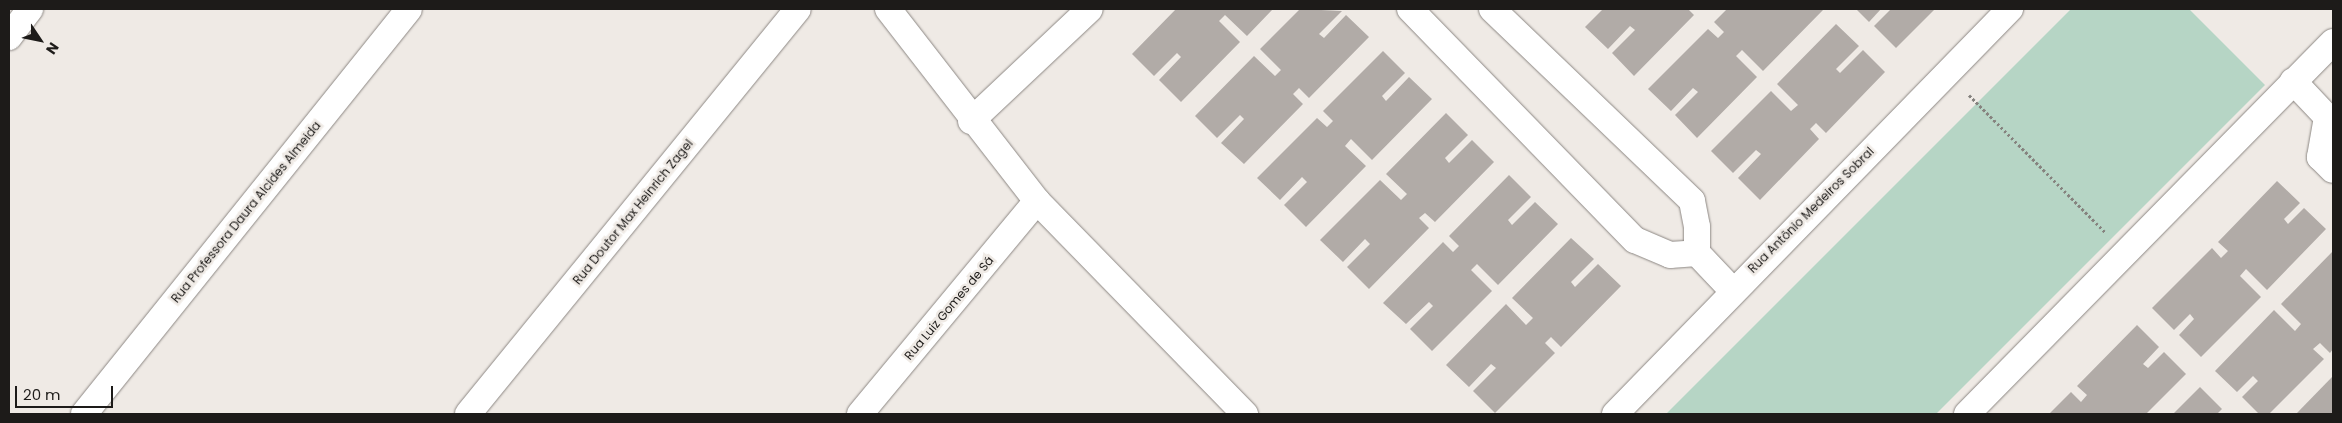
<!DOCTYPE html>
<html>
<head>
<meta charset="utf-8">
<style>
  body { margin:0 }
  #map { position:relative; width:2342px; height:423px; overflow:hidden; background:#efeae5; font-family:Poppins,sans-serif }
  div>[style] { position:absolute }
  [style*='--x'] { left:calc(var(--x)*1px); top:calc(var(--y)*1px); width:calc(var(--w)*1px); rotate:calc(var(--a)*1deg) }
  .green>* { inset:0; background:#b6d5c5 }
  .building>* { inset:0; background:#b1aba7 }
  .path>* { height:3px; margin-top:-1.5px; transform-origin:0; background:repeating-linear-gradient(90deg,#85827e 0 2.5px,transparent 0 5px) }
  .roads { filter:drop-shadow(0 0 1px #8c8783) drop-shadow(0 0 1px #8c8783) }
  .street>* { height:26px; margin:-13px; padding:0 13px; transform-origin:13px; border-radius:13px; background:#fff }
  span { translate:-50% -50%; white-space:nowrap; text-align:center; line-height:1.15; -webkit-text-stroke:5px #efeae5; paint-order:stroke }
  .street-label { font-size:12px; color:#1d1b19 }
  .frame { position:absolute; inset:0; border:10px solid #1d1b19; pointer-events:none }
  .north { position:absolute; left:15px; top:15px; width:50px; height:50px; -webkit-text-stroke:4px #efeae5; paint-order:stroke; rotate:124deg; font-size:14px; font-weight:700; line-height:20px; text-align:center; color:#1d1b19 }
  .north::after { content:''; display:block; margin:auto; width:18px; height:22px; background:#1d1b19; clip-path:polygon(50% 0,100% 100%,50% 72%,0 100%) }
  .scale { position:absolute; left:15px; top:386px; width:98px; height:22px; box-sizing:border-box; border:2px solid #1d1b19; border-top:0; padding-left:6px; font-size:15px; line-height:18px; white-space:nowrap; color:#1d1b19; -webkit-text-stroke:4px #efeae5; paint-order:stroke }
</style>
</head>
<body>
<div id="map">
  <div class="green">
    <i style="clip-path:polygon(2071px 9px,2189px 9px,2265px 85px,1936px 414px,1666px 414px)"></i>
  </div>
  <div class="building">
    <i style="clip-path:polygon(1176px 9px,1273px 9px,1247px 36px,1225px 15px,1219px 21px,1240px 42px,1181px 102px,1159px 80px,1181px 57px,1177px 53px,1154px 76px,1132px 54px)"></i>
    <i style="clip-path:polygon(1300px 9px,1342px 11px,1319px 34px,1324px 38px,1346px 15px,1369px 37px,1309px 98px,1299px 88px,1293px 94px,1303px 104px,1244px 164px,1221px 143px,1244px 119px,1240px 115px,1217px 138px,1195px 116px,1254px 56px,1275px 76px,1281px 70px,1260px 49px)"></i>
    <i style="clip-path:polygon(1603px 9px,1688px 9px,1694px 15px,1634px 76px,1612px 53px,1635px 30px,1630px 26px,1608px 49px,1585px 27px)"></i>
    <i style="clip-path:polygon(1727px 9px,1823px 10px,1763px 71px,1742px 50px,1736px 56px,1757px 77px,1697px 138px,1675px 115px,1698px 92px,1693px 88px,1671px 111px,1648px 89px,1708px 29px,1718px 38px,1724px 32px,1714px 22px)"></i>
    <i style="clip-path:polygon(1856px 9px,1881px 9px,1869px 22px)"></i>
    <i style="clip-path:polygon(1891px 9px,1935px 9px,1896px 48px,1874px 26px)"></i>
    <i style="clip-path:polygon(1836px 24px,1859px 46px,1836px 69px,1840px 73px,1863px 50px,1885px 72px,1826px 133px,1816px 123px,1810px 129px,1819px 139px,1760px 200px,1738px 178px,1761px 154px,1756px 150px,1733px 173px,1711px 151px,1771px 91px,1791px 111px,1798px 105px,1777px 84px)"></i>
    <i style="clip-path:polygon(1383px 51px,1405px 73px,1382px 96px,1386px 101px,1409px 77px,1432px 99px,1372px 160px,1351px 139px,1345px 146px,1366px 166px,1306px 227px,1284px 205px,1307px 182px,1302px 177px,1280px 200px,1257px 178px,1317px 118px,1327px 127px,1333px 121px,1323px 111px)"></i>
    <i style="clip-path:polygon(1446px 113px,1468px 135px,1445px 158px,1449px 163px,1472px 140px,1494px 162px,1435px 222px,1425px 213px,1419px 218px,1429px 228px,1369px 289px,1347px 267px,1370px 244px,1365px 239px,1343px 262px,1320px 240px,1380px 180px,1401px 200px,1407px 194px,1386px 174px)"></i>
    <i style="clip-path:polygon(1509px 175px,1531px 197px,1508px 220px,1512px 225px,1535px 202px,1558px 224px,1498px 285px,1477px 264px,1471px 270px,1492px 291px,1432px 351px,1410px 329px,1433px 306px,1429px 302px,1406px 324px,1383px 303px,1443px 242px,1453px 252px,1459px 246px,1449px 236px)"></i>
    <i style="clip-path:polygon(2277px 181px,2300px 203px,2284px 219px,2288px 224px,2304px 208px,2326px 229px,2267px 290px,2246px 269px,2240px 276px,2261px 297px,2201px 357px,2179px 335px,2194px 319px,2190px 314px,2174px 330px,2152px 308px,2212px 248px,2221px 258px,2228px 251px,2218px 242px)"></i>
    <i style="clip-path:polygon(1571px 238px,1594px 259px,1571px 282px,1575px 287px,1598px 264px,1621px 286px,1561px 347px,1551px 337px,1545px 343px,1555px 353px,1495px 413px,1473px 391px,1496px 368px,1491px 364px,1469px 387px,1446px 365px,1506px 304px,1526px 325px,1533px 318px,1512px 298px)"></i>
    <i style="clip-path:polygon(2333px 251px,2333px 349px,2330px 353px,2320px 343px,2313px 349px,2324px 359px,2269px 414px,2259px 414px,2242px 397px,2258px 381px,2253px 376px,2237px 392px,2215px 371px,2274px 310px,2295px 331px,2301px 324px,2281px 304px)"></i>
    <i style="clip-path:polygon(2137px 325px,2159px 347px,2143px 364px,2148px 368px,2164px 352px,2186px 374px,2146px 414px,2049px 414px,2071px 392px,2081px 402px,2087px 395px,2077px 386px)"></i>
    <i style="clip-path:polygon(2333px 376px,2333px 414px,2296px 414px)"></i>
    <i style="clip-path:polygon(2200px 387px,2222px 409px,2217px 414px,2173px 414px)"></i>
  </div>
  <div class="path">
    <i style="--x:1969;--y:95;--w:193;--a:45.2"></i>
  </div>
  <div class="roads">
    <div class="street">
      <i style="--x:888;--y:9;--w:243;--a:52.2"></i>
      <i style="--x:1037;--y:201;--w:298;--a:45.7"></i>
      <i style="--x:1410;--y:9;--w:322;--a:45.8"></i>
      <i style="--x:1635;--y:240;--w:38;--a:23"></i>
      <i style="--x:1670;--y:255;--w:27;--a:-4"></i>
      <i style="--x:1492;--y:9;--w:277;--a:43.8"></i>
      <i style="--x:1692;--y:201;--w:26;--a:79"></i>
      <i style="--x:1697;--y:227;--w:26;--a:90"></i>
      <i style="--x:1697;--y:253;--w:51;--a:46.6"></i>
      <i style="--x:9;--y:37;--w:35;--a:-53"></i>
      <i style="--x:2293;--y:81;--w:50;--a:46.6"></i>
      <i style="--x:2327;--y:117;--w:6;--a:0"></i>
      <i style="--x:2327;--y:117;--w:41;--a:99.9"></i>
      <i style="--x:2320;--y:157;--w:18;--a:45"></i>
      <i style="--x:971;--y:121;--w:163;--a:-43.3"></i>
      <i style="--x:84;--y:414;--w:519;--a:-51.25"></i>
      <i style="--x:468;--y:414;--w:522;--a:-50.83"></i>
      <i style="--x:860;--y:414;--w:277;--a:-50.3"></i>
      <i style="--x:1615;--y:414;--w:566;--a:-45.72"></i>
      <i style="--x:1967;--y:414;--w:522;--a:-45.47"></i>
    </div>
  </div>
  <div class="street-label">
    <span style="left:1811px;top:210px;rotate:-45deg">Rua Antônio Medeiros Sobral</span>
    <span style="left:246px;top:212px;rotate:-51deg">Rua Professora Daura Alcides Almeida</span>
    <span style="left:633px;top:212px;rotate:-51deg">Rua Doutor Max Heinrich Zagel</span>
    <span style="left:949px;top:308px;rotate:-50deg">Rua Luiz Gomes de Sá</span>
  </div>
  <div class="frame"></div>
  <div class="north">N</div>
  <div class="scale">20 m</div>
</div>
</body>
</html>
